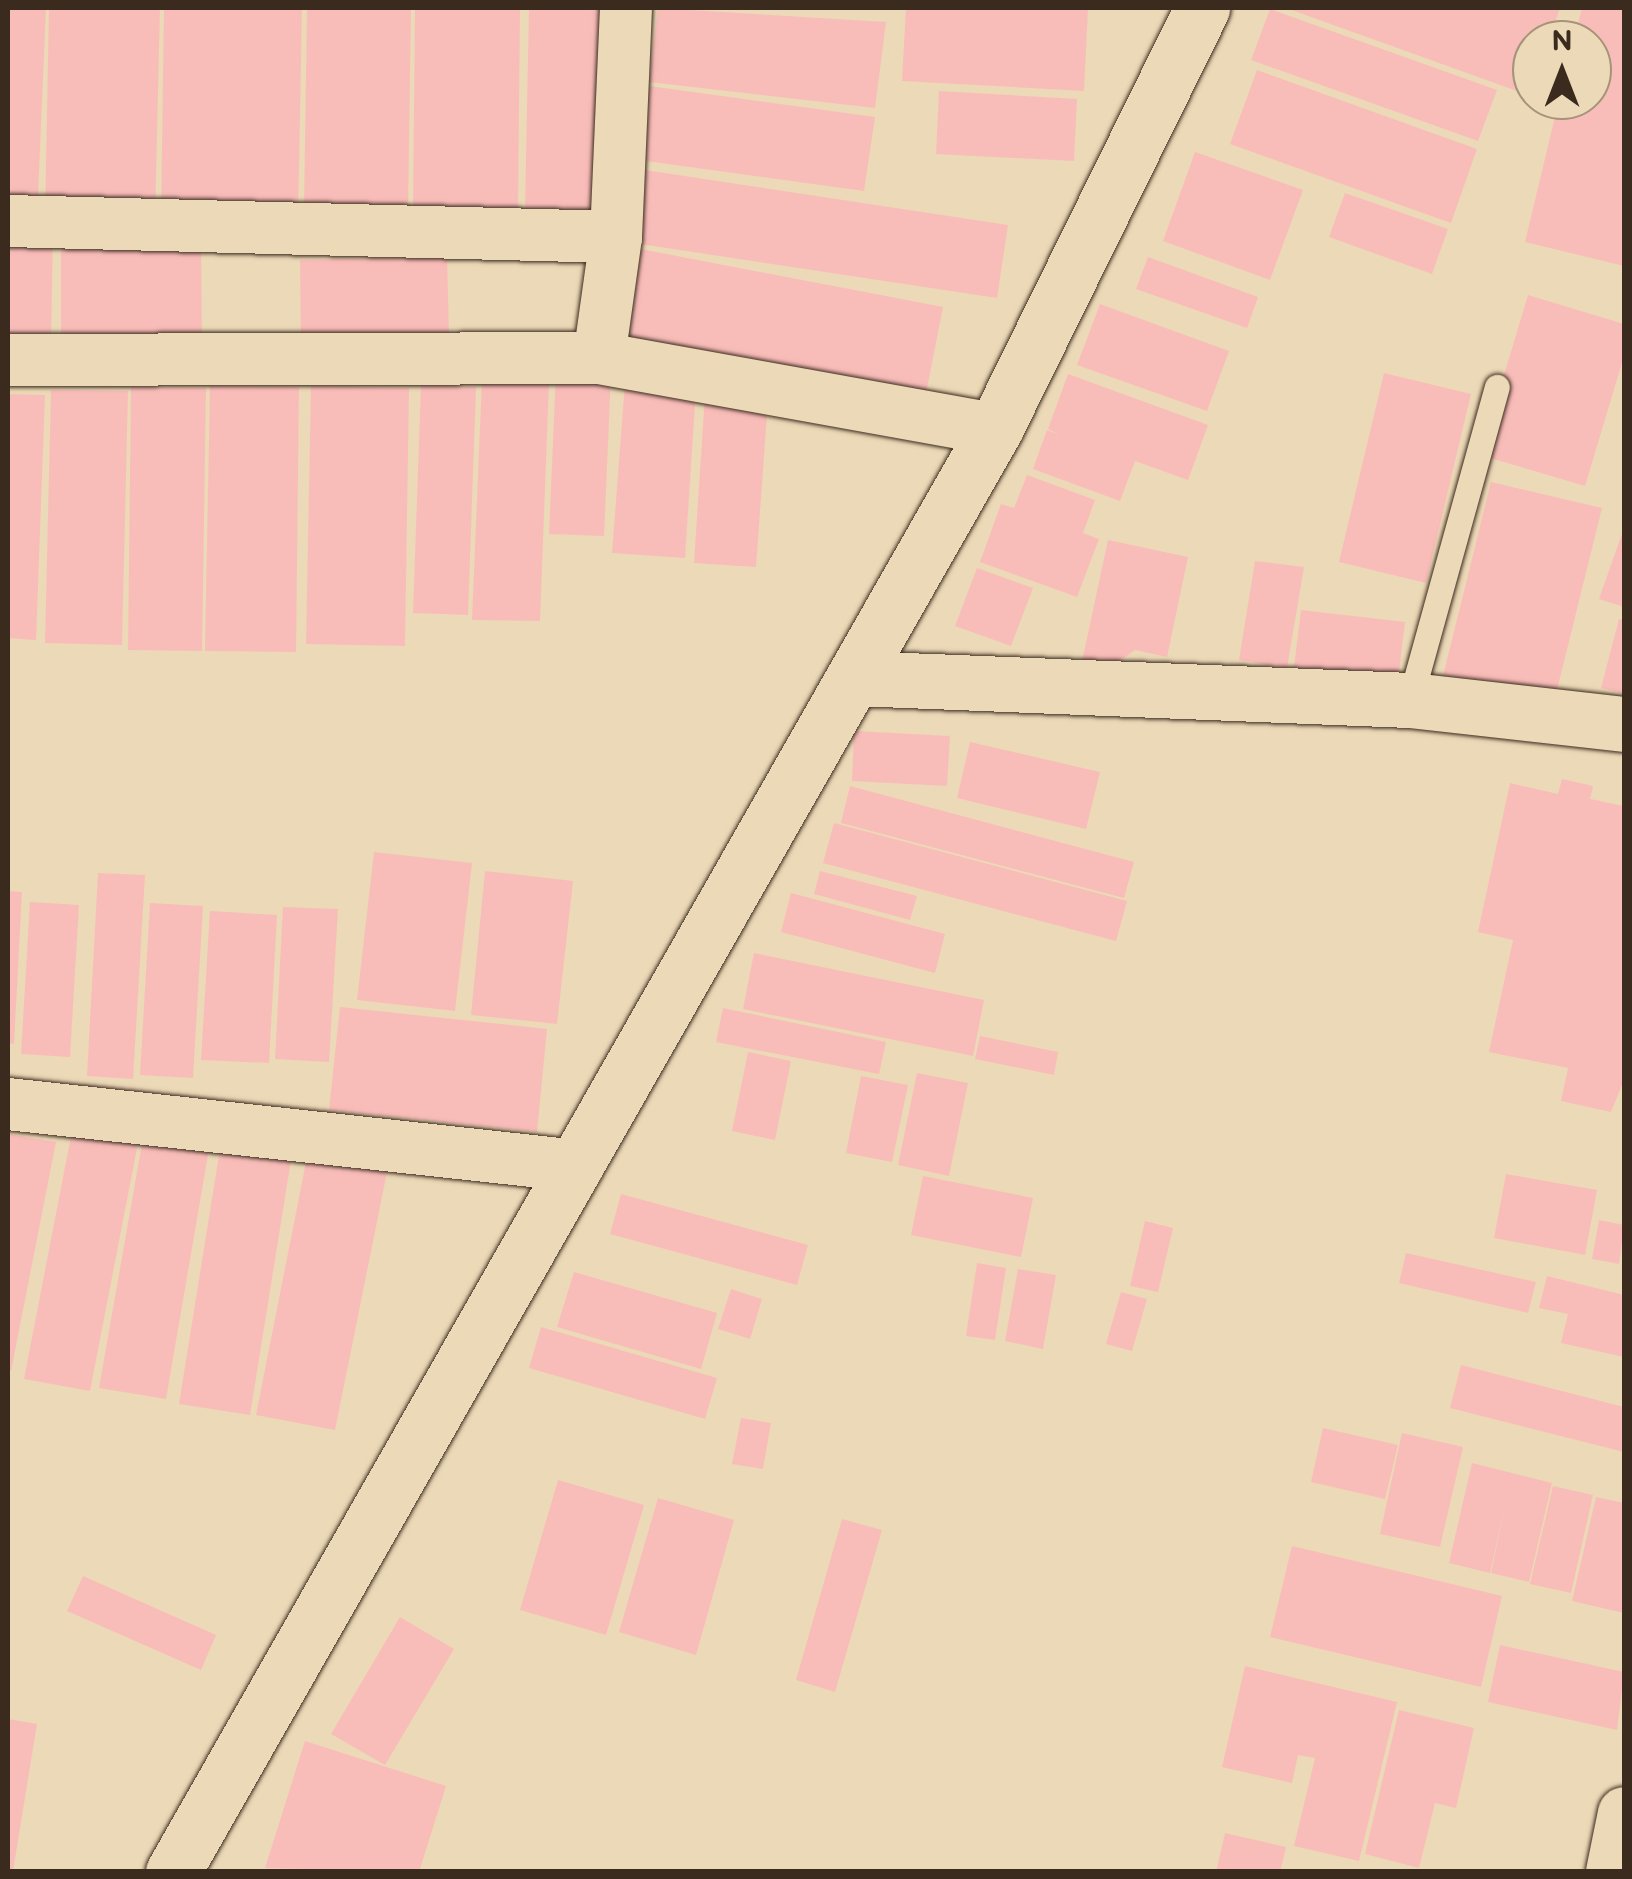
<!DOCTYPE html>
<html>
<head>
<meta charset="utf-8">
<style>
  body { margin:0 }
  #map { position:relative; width:1632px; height:1879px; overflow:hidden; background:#ecd9b7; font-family:"Balsamiq Sans",sans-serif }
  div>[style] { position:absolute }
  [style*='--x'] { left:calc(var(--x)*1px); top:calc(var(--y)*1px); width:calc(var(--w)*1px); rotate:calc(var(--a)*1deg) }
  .building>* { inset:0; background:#f9bdb9 }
  .roads { filter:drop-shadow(0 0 2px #3b2a1e) drop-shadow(0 0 2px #3b2a1e) }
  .lane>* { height:25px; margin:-12.5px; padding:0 12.5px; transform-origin:12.5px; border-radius:12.5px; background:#ecd9b7 }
  .street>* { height:52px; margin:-26px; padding:0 26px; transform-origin:26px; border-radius:26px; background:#ecd9b7 }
  .secondary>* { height:55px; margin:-27.5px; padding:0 27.5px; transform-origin:27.5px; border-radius:27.5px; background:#ecd9b7 }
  span { translate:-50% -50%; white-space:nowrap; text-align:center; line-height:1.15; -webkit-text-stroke:8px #ecd9b7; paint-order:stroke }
  .frame { position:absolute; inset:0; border:10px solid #3b2a1e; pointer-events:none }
  .north { position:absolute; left:1512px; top:20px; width:100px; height:100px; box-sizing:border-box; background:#ecd9b7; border:2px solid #a5937a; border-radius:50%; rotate:0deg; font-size:28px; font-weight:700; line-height:40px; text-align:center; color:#3b2a1e }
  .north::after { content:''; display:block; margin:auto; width:35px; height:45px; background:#3b2a1e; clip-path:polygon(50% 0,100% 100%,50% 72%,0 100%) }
</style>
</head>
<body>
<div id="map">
  <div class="building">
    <i style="clip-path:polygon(8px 8px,46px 8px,37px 219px,8px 218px)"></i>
    <i style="clip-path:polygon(49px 8px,160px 8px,155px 218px,45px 216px)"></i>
    <i style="clip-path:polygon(164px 8px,302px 8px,298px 218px,161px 216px)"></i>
    <i style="clip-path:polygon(307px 8px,411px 8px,408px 210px,304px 209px)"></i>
    <i style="clip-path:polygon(415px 8px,520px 8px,518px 208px,413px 207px)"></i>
    <i style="clip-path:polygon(529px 8px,604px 8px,600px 210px,525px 209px)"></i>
    <i style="clip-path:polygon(658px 8px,886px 22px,875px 108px,649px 82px)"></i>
    <i style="clip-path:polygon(906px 8px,1088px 8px,1084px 91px,902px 81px)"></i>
    <i style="clip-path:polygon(1286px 8px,1560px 8px,1549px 40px,1532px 40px,1528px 95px)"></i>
    <i style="clip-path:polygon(1582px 8px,1624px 8px,1624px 266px,1525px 242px,1559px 100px,1592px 100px,1592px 40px,1574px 40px)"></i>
    <i style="clip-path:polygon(1270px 9px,1497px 90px,1478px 141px,1251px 60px)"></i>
    <i style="clip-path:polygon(1257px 70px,1477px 149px,1451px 223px,1230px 144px)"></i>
    <i style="clip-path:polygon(649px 86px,875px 117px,864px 191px,639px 160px)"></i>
    <i style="clip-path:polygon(939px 91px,1077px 99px,1074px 161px,936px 154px)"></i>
    <i style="clip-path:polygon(1195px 152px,1303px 190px,1270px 280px,1163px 241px)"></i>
    <i style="clip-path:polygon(638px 169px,1008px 225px,997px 298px,627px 242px)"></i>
    <i style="clip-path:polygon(1345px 193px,1448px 229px,1432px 274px,1329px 237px)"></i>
    <i style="clip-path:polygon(8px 228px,53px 229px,51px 340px,8px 339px)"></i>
    <i style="clip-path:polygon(201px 240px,202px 340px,61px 341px,61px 241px)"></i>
    <i style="clip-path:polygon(630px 247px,943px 307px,923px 409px,611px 349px)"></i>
    <i style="clip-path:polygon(447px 257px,449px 335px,301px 338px,300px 260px)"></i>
    <i style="clip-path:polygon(1148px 257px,1258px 297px,1247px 328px,1136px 289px)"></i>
    <i style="clip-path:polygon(1528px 295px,1624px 324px,1624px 356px,1585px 486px,1480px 455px)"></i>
    <i style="clip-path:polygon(1100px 304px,1229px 351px,1207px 411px,1077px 365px)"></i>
    <i style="clip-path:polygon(556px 371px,611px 373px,604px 536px,549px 534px)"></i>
    <i style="clip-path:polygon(1384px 373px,1471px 394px,1426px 583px,1339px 562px)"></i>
    <i style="clip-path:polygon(1068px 374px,1208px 425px,1188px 480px,1135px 461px,1120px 501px,1033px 469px,1047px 430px,1060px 435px,1048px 429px)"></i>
    <i style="clip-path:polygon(482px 379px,549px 381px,540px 621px,472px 620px)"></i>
    <i style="clip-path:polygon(625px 383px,696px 388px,685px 558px,612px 553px)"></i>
    <i style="clip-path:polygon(421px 385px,476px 387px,468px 615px,413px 613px)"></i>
    <i style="clip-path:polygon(210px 386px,299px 387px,296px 652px,205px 651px)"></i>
    <i style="clip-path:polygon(311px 386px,409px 388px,405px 646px,306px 644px)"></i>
    <i style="clip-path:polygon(131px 387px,206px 388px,202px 651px,128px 650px)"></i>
    <i style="clip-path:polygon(51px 390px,128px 391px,122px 645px,45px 643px)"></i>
    <i style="clip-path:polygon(8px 394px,45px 395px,36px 640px,8px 638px)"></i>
    <i style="clip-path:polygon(705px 395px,768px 400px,756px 567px,694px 563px)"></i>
    <i style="clip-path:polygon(1027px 475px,1095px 500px,1083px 533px,1099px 539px,1077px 597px,980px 562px,1001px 504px,1014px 508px)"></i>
    <i style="clip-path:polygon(1491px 482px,1602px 508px,1554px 702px,1443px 676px)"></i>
    <i style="clip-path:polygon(1624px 528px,1624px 607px,1599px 599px)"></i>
    <i style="clip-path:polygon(1108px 540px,1188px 557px,1167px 657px,1135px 650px,1109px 669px,1081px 666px)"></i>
    <i style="clip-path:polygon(1255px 561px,1304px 567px,1287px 668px,1239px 660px)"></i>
    <i style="clip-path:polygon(977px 568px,1033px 588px,1011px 646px,955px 626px)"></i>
    <i style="clip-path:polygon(1301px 610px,1405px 622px,1398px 680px,1294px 667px)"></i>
    <i style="clip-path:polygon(1619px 619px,1624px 620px,1624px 694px,1601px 688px)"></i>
    <i style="clip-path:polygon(854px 731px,950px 736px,947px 786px,852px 781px)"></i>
    <i style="clip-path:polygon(970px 742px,1100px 772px,1086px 829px,957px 798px)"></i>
    <i style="clip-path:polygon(1562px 779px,1593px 786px,1590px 799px,1624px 806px,1624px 1080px,1611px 1112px,1561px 1101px,1568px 1068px,1489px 1052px,1513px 940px,1478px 932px,1510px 783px,1558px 794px)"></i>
    <i style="clip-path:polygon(850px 786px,1134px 862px,1124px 898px,841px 823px)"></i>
    <i style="clip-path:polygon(834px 823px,1127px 901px,1116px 941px,823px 863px)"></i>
    <i style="clip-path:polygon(374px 852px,472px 863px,455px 1011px,357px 1000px)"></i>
    <i style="clip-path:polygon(485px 871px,573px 881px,557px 1024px,471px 1015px)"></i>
    <i style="clip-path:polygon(820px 871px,917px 896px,910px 920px,814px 894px)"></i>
    <i style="clip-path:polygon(98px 873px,145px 875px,133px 1079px,87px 1076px)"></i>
    <i style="clip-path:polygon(8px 891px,22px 892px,14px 1044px,8px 1043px)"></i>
    <i style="clip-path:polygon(791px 893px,945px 934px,935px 973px,781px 932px)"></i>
    <i style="clip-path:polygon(30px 902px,79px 905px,70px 1057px,21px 1054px)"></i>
    <i style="clip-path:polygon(150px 903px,203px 906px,193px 1078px,140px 1075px)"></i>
    <i style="clip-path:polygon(283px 907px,338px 909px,329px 1062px,275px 1059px)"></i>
    <i style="clip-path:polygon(210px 911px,277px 915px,269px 1063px,201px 1060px)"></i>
    <i style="clip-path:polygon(754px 953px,984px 1000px,973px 1056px,743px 1009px)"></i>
    <i style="clip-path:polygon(340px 1007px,547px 1029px,537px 1132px,329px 1110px)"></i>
    <i style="clip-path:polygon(723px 1008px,886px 1042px,879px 1074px,716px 1042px)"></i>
    <i style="clip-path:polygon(980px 1036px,1058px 1052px,1054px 1075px,975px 1059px)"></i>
    <i style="clip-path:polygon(748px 1052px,791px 1061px,775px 1140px,732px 1131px)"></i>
    <i style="clip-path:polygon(917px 1073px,968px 1083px,949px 1176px,898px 1165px)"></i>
    <i style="clip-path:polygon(861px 1076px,908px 1085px,892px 1162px,846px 1153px)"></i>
    <i style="clip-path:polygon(72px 1131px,138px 1143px,90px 1391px,24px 1379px)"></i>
    <i style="clip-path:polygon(8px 1134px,56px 1142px,11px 1371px,8px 1371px)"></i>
    <i style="clip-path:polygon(143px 1138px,209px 1149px,166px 1399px,99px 1388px)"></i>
    <i style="clip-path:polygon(220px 1149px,291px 1160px,250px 1415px,179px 1404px)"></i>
    <i style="clip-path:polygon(307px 1157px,387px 1172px,335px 1430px,256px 1415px)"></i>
    <i style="clip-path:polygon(1506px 1174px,1597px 1190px,1585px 1255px,1494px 1238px)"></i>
    <i style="clip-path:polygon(923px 1176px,1033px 1198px,1021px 1257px,911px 1235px)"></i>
    <i style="clip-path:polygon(621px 1194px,808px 1245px,797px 1285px,610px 1234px)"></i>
    <i style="clip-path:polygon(1599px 1220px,1624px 1225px,1619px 1264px,1592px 1259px)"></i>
    <i style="clip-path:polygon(1145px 1221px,1173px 1228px,1158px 1292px,1130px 1286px)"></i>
    <i style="clip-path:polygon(1406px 1253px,1536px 1282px,1528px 1313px,1399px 1283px)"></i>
    <i style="clip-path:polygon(977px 1263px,1006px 1268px,995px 1340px,966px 1336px)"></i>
    <i style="clip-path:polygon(1018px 1269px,1056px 1275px,1043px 1349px,1005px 1341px)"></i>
    <i style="clip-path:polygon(574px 1272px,717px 1313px,701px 1369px,557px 1327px)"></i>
    <i style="clip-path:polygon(1547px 1276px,1624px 1295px,1624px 1357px,1561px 1343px,1568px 1314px,1539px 1308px)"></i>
    <i style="clip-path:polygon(731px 1289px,762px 1299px,750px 1339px,718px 1329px)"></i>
    <i style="clip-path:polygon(1121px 1292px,1147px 1299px,1132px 1351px,1106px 1344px)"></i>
    <i style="clip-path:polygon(541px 1327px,717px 1378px,705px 1419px,529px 1368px)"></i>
    <i style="clip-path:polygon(1461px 1365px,1624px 1407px,1624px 1452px,1450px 1408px)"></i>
    <i style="clip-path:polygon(741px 1418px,771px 1423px,763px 1469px,732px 1464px)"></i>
    <i style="clip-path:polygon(1323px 1428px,1398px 1445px,1385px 1499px,1311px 1482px)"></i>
    <i style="clip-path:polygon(1402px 1433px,1463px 1447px,1440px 1547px,1380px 1534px)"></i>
    <i style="clip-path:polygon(1472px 1463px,1552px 1483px,1529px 1582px,1491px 1573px,1505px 1505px,1490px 1573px,1449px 1563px)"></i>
    <i style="clip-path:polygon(558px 1480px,644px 1505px,606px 1635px,520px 1610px)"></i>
    <i style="clip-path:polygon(1553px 1486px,1593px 1495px,1571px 1593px,1530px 1584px)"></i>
    <i style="clip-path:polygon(1596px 1497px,1624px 1503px,1624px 1613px,1572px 1601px)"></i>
    <i style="clip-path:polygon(658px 1498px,734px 1520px,696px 1655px,619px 1632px)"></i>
    <i style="clip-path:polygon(842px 1519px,882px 1530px,835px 1692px,796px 1680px)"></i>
    <i style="clip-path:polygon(1292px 1546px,1502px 1596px,1481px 1687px,1270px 1637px)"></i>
    <i style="clip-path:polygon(83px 1576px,216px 1635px,201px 1670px,67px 1611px)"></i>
    <i style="clip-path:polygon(400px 1617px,454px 1649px,385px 1765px,331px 1734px)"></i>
    <i style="clip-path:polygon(1500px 1645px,1624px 1672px,1617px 1730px,1488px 1702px)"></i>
    <i style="clip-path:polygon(1245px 1666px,1397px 1702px,1359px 1861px,1294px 1846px,1315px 1758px,1298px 1755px,1292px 1783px,1222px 1767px)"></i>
    <i style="clip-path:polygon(1399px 1710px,1474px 1728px,1456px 1808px,1435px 1803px,1419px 1868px,1365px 1854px)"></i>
    <i style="clip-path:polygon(8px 1719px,37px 1724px,13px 1871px,8px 1871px)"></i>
    <i style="clip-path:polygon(305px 1741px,446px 1786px,419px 1872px,265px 1868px)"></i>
    <i style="clip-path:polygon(1225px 1833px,1286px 1847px,1280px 1872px,1216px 1872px)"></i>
  </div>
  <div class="roads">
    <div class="lane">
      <i style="--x:1410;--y:700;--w:325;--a:-74.5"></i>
    </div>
    <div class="street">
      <i style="--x:8;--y:221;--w:608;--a:1.51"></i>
      <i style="--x:599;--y:358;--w:122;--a:-82"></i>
      <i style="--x:616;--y:237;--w:229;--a:-87.5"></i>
      <i style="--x:8;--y:360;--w:591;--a:-0.19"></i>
      <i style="--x:599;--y:358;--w:402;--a:10.2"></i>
      <i style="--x:8;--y:1104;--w:573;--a:6.21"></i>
      <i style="--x:1612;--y:1872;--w:60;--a:-78.5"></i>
    </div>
    <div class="secondary">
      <i style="--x:855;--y:678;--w:555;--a:2.27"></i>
      <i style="--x:1410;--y:700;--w:215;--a:6.4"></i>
      <i style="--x:173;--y:1872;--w:1661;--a:-60.33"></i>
      <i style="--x:995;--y:429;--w:469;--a:-63.8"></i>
    </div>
  </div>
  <div class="frame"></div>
  <div class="north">N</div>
</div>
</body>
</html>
